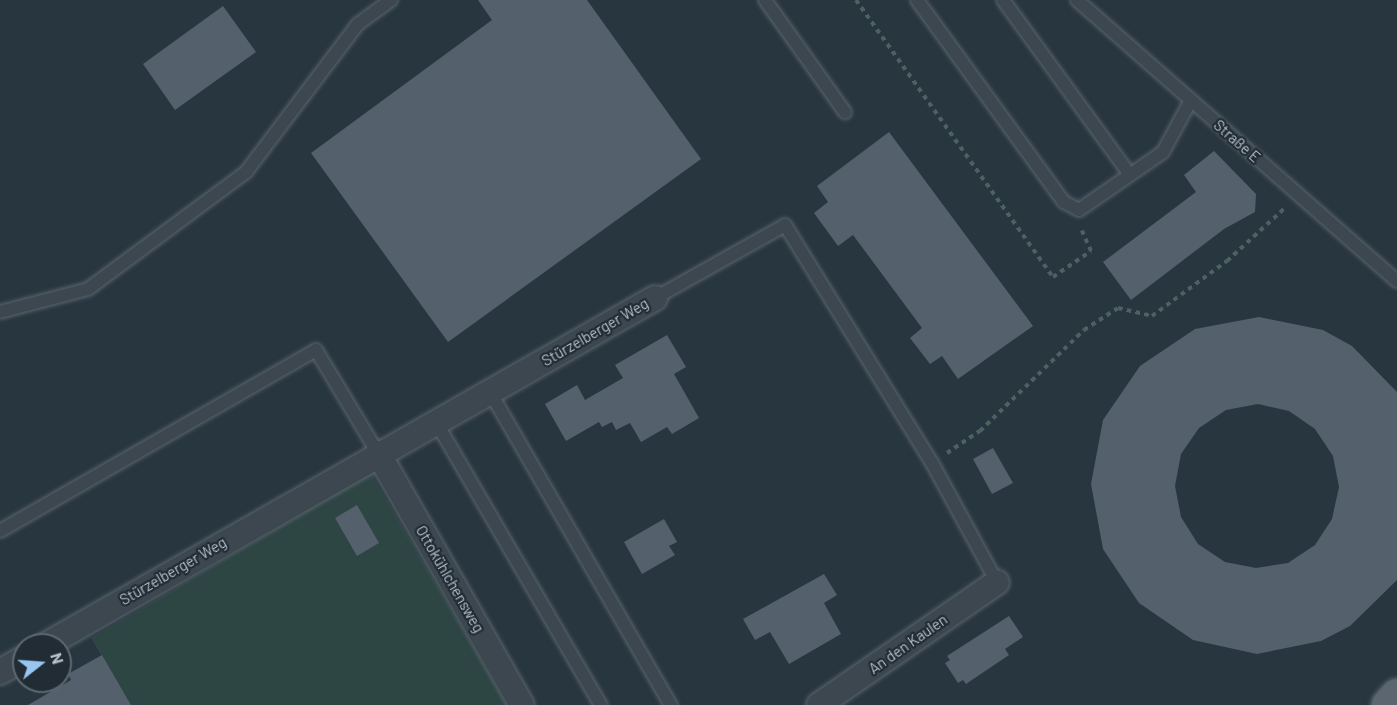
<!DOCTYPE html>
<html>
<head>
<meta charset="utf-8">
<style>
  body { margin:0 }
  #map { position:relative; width:1397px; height:705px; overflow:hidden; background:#283640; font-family:Barlow,sans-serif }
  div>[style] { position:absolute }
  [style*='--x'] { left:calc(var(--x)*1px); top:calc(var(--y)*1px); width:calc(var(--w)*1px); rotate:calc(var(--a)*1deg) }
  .green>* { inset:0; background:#2d4543 }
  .building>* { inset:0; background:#54616d }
  .path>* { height:4px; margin-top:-2px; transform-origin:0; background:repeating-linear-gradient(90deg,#4d6161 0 4.5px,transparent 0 9px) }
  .roads { filter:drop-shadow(0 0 2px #5a656d) drop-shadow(0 0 2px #5a656d) }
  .service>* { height:12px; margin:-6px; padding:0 6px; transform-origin:6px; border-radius:6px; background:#3c4750 }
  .minor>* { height:24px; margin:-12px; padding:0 12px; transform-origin:12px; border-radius:12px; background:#3c4750 }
  .primary>* { height:33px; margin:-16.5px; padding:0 16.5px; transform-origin:16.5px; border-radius:16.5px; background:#5b6670 }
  span { translate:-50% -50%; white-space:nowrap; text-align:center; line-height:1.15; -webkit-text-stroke:4.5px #212c35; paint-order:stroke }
  .street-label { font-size:15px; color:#b9c2ca }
  .north { position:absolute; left:12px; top:633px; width:60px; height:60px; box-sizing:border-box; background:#212c35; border:2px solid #5e6871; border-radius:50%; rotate:73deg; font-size:16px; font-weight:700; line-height:24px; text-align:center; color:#b9c2ca }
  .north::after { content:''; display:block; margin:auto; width:21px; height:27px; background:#98c5f1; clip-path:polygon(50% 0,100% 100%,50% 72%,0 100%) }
</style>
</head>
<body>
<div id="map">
  <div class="green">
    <i style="clip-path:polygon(371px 473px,507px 705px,131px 705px,91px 638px)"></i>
  </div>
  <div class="building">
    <i style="clip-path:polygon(478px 0,587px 0,701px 159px,448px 342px,311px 153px,492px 20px)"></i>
    <i style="clip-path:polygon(223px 6px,256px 52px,175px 110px,143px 64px)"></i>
    <i style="clip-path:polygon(889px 132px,1033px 326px,958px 379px,942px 356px,930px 364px,910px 338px,922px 328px,853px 235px,838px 246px,814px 213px,828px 202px,817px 186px)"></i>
    <i style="clip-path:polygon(1214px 151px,1256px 194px,1255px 212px,1224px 229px,1131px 300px,1103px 262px,1196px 192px,1184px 175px)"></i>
    <i style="clip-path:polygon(evenodd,1259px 317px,1323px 330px,1352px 346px,1397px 392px,1397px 580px,1350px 626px,1321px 641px,1257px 654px,1193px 640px,1139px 603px,1103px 549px,1091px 484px,1103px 420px,1140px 366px,1195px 329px,1259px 317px,1258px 404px,1289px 411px,1315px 429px,1333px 456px,1339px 487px,1332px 519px,1315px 545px,1288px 563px,1256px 568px,1225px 562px,1198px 544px,1181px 517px,1175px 486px,1181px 454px,1199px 428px,1226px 410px,1258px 404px)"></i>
    <i style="clip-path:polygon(667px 335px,686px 367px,674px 374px,699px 418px,672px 434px,667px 427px,641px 442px,630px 423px,616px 430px,612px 422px,602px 427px,599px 422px,566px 441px,545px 404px,577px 385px,585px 400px,623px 378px,615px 365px)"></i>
    <i style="clip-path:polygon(993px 448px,1013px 483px,992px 494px,973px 459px)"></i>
    <i style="clip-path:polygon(357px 505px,379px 543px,357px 556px,335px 518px)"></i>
    <i style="clip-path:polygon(664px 519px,677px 542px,669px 546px,675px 555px,642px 574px,624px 542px)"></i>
    <i style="clip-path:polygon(824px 574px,837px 595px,824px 603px,841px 634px,789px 664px,770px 632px,755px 640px,743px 619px)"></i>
    <i style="clip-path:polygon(1009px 616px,1023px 637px,1005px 649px,1009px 655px,966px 684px,963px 680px,958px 683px,945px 663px,950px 660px,947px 656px)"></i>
    <i style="clip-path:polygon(102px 655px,131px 705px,28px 705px,71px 680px,68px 674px)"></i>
  </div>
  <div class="path">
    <i style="--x:856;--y:0;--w:340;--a:54.6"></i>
    <i style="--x:1053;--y:277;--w:46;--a:-34.4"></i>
    <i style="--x:1091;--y:251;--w:24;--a:-114"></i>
    <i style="--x:947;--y:453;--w:40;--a:-34"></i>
    <i style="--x:980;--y:431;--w:145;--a:-44.2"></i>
    <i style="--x:1084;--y:330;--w:40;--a:-32.9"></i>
    <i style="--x:1118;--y:308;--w:35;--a:13"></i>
    <i style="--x:1152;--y:316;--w:93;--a:-36.3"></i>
    <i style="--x:1227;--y:261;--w:80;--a:-42.5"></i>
  </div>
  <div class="roads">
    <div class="service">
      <i style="--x:765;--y:0;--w:138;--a:54.5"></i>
      <i style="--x:917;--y:0;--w:250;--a:54"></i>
      <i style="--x:1064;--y:202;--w:17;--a:28"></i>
      <i style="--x:1079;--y:210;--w:102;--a:-34.6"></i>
      <i style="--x:1163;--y:152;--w:59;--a:-61.7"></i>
      <i style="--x:1003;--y:0;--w:216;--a:54"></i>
      <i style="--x:1077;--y:0;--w:426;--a:41.3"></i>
      <i style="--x:655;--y:298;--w:149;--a:-29.3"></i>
      <i style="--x:785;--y:225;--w:280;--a:58.3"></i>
      <i style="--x:932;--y:463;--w:136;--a:61.4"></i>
      <i style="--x:0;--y:312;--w:91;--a:-14.6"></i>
      <i style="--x:88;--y:289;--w:197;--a:-36.5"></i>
      <i style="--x:246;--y:172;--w:186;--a:-52.9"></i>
      <i style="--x:358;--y:24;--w:41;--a:-36"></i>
      <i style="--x:490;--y:392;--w:362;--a:60"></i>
      <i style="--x:436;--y:422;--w:328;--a:59.8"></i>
      <i style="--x:0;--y:531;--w:364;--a:-29.8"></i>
      <i style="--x:316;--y:350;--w:120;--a:59"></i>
    </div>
    <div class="minor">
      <i style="--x:378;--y:453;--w:290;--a:60.3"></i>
      <i style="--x:46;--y:645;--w:701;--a:-29.67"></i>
      <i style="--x:0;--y:672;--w:28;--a:-30"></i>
      <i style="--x:819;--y:705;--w:216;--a:-34.6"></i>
    </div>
    <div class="primary">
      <i style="--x:1388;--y:705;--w:13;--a:-48"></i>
    </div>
  </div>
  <div class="street-label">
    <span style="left:1237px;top:141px;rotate:41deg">Straße E</span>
    <span style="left:595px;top:332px;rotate:-30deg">Stürzelberger Weg</span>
    <span style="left:173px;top:571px;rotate:-30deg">Stürzelberger Weg</span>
    <span style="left:450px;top:579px;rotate:60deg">Ottokühlchensweg</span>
    <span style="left:908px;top:644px;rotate:-35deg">An den Kaulen</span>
  </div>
  <div class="north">N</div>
</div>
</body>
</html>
